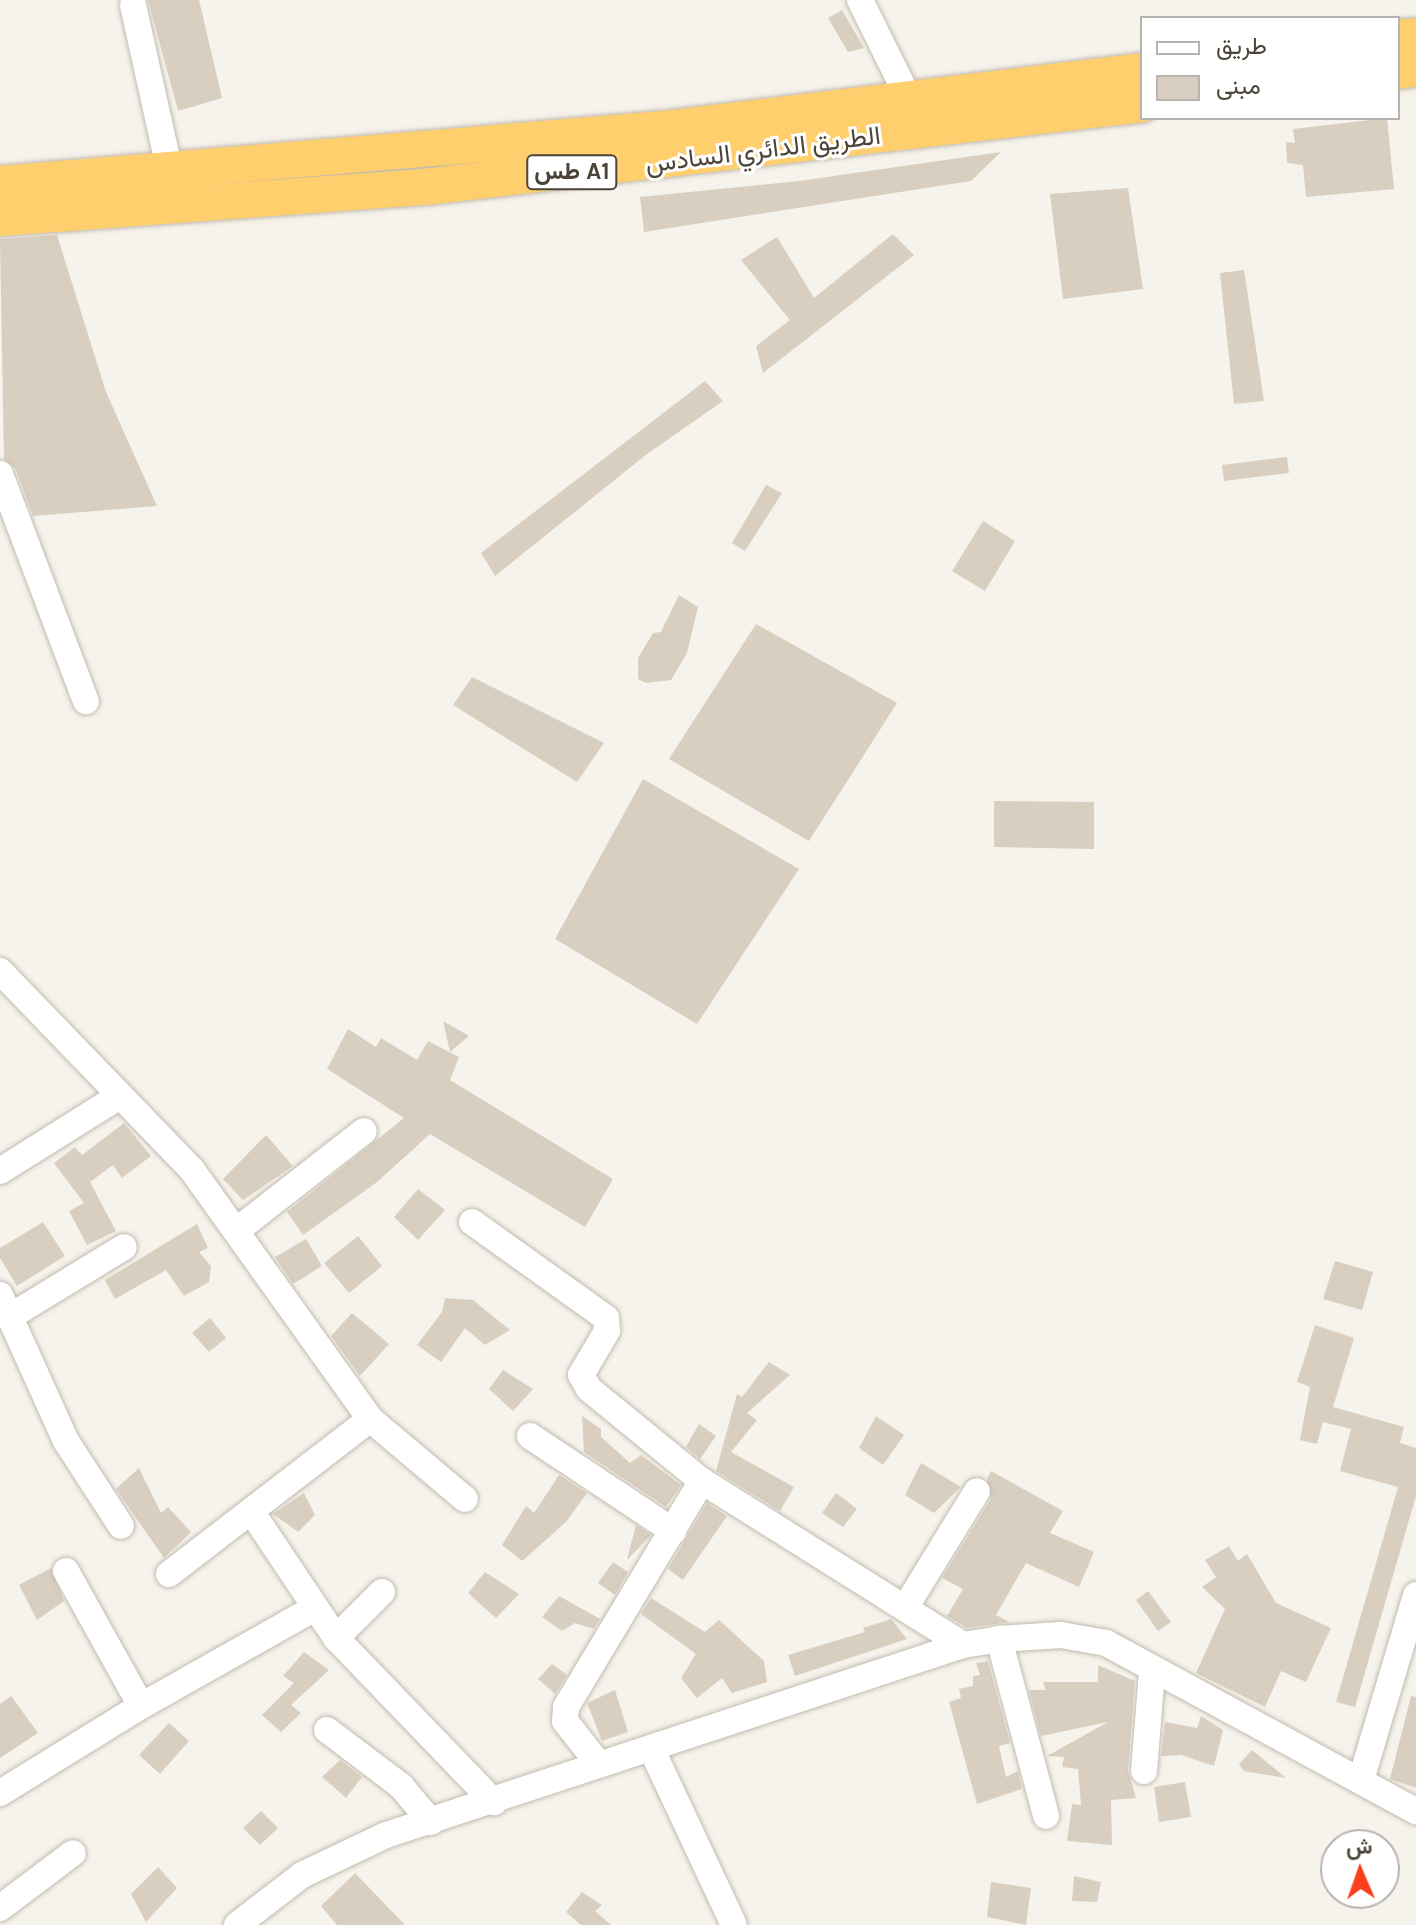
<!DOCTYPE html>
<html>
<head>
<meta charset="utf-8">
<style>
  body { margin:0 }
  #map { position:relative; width:1416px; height:1925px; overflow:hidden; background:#f6f3ec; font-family:Karla,Vazirmatn,sans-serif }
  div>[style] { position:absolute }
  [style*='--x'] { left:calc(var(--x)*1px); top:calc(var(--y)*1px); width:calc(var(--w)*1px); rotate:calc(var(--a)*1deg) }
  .building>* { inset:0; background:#d8cfc1 }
  .roads { filter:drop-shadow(0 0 2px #c2bbae) drop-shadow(0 0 2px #c2bbae) }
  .minor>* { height:26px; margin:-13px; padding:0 13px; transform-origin:13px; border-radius:13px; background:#fff }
  .highway>* { height:36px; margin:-18px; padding:0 18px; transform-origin:18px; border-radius:18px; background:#ffcf6e }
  span { translate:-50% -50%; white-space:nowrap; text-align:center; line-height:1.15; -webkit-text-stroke:6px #fff; paint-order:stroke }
  .shield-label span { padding:2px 6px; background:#fff; border:2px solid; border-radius:6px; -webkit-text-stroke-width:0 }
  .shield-label { font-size:24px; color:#4b4439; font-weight:700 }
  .street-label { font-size:26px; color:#4b4439 }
  .legend { position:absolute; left:1140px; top:16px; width:260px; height:104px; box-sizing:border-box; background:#fff; border:2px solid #b7b4b0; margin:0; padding:10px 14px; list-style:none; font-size:24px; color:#4b4439 }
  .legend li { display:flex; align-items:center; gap:16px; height:40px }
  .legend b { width:40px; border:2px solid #b7b4b0 }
  .north { position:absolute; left:1320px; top:1829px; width:80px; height:80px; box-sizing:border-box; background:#fff; border:2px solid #b7b4b0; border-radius:50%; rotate:358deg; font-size:22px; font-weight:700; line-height:32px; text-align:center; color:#4b4439 }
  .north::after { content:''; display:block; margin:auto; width:28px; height:36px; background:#fc3f1d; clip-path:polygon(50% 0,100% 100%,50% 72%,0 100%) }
</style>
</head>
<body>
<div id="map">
  <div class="building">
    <i style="clip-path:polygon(148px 0,199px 0,222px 98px,178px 111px)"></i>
    <i style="clip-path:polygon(842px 10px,864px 48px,848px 52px,828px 18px)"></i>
    <i style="clip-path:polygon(1387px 118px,1394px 189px,1306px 197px,1303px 165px,1287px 163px,1286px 142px,1295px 143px,1293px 129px)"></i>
    <i style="clip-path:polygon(1001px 152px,971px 181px,644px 232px,640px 197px,799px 181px)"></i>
    <i style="clip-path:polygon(1128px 188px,1143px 289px,1063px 299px,1050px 194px)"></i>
    <i style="clip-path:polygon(893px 234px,914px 255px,763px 373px,756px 346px,790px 320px,741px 260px,777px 237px,814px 298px)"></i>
    <i style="clip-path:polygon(57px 235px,106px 392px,157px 506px,33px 516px,15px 468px,4px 459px,0 239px)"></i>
    <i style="clip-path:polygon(1244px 270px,1264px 401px,1234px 404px,1220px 273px)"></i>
    <i style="clip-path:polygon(705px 381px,723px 401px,647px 454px,495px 576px,481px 553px)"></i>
    <i style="clip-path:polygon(1287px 457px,1289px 473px,1224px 481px,1222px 465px)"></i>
    <i style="clip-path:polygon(766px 485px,782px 493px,745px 551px,732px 543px)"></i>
    <i style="clip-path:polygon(983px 521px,1015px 541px,985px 591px,952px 571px)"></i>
    <i style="clip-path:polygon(679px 595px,698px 607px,687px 653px,671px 680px,646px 683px,638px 679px,638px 658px,653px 633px,661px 632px)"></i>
    <i style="clip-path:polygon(756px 624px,897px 703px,809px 841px,669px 759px)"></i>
    <i style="clip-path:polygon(472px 677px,604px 743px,577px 782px,453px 705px)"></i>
    <i style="clip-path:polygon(643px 779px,799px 869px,697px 1024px,555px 939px)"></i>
    <i style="clip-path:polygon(994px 801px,1094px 802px,1094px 849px,994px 847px)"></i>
    <i style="clip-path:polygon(443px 1021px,469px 1036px,450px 1052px)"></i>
    <i style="clip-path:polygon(348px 1029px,376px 1047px,381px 1038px,417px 1060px,428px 1041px,459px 1057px,450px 1080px,613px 1179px,585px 1227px,430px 1134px,377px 1182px,303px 1235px,287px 1212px,404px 1118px,327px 1069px)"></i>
    <i style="clip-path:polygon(124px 1123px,151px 1156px,122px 1178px,113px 1165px,90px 1182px,116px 1231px,87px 1245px,69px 1211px,84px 1203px,54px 1163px,75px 1147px,82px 1155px)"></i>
    <i style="clip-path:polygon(266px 1135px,293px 1166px,243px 1200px,223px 1179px)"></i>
    <i style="clip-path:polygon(418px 1189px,445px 1210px,418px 1240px,394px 1217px)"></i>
    <i style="clip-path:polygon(43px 1222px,65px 1256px,17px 1286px,0 1258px,0 1248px)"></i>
    <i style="clip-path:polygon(197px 1224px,208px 1248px,199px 1252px,211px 1266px,209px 1282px,184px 1296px,166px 1270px,115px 1299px,105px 1280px)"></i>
    <i style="clip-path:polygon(358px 1236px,382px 1266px,349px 1293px,324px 1263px)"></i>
    <i style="clip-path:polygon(306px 1239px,322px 1266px,293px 1284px,275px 1257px)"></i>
    <i style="clip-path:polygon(1335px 1261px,1373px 1272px,1362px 1310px,1323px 1299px)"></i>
    <i style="clip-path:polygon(445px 1298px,473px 1300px,510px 1330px,485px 1345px,465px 1328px,441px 1362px,417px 1345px,442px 1312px)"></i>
    <i style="clip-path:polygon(352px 1313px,389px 1344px,360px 1376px,331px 1336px)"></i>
    <i style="clip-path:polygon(210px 1318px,226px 1338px,209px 1352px,192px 1333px)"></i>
    <i style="clip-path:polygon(1315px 1325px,1354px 1338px,1333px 1407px,1404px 1427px,1400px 1443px,1416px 1448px,1416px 1496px,1355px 1707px,1336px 1702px,1398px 1487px,1340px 1471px,1351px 1429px,1323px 1422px,1317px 1444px,1300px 1440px,1310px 1387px,1297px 1382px)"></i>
    <i style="clip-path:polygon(769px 1362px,790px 1375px,747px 1413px,757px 1420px,731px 1452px,794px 1487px,780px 1511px,716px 1471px,737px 1394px,742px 1397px)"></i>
    <i style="clip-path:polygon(503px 1370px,533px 1389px,513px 1411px,489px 1389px)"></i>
    <i style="clip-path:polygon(582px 1416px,601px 1429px,601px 1437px,630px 1463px,641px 1455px,681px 1485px,666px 1507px,584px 1452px)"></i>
    <i style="clip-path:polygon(876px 1416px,904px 1435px,883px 1465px,859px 1448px)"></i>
    <i style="clip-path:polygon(699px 1424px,716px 1436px,700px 1459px,686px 1447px)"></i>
    <i style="clip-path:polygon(921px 1463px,961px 1487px,934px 1513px,905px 1495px)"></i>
    <i style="clip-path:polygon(139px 1468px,161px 1513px,168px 1507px,191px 1532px,164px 1558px,116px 1489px)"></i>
    <i style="clip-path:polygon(991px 1471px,1063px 1511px,1050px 1533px,1094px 1552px,1079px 1587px,1026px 1563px,996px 1615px,1009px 1622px,967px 1628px,947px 1616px,963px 1589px,942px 1578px,991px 1499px,987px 1479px)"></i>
    <i style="clip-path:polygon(559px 1475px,587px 1493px,566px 1522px,522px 1561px,502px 1545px,526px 1506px,534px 1513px)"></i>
    <i style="clip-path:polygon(304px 1493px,315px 1515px,298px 1532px,273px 1514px)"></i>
    <i style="clip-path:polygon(836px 1493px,857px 1509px,843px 1527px,822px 1513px)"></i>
    <i style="clip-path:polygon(707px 1503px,727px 1516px,683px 1580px,668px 1569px)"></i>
    <i style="clip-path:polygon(636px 1525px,651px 1535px,628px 1559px,627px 1559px)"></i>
    <i style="clip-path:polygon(1229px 1546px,1238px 1561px,1247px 1554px,1276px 1603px,1331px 1628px,1306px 1682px,1281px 1671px,1265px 1707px,1196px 1673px,1225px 1609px,1202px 1587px,1216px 1577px,1205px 1560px)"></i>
    <i style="clip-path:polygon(613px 1562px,628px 1572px,615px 1595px,598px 1583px)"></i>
    <i style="clip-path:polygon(51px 1568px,64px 1601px,37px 1620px,19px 1585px)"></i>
    <i style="clip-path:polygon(485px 1572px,519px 1594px,496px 1618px,468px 1593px)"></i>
    <i style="clip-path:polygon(1148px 1591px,1171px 1622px,1158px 1631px,1136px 1600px)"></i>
    <i style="clip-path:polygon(559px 1596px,600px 1619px,594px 1629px,575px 1623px,562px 1631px,542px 1617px)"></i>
    <i style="clip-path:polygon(651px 1598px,705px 1632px,719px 1620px,764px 1661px,767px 1682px,732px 1693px,722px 1678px,697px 1698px,681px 1678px,696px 1654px,641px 1614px)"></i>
    <i style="clip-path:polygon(891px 1619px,907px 1639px,795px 1676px,788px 1655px,865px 1632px,863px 1628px)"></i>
    <i style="clip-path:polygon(304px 1652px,329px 1670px,291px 1705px,301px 1713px,281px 1732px,262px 1715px,294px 1683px,283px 1676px)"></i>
    <i style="clip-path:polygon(988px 1661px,1010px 1743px,999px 1746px,1006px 1777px,1018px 1771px,1022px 1789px,977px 1804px,949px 1702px,961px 1698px,959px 1689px,973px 1686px,973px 1676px,980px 1675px,976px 1663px)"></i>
    <i style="clip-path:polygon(552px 1664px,567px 1675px,555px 1694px,538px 1679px)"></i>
    <i style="clip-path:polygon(1098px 1665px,1135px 1681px,1128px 1770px,1136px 1798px,1111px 1800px,1112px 1845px,1067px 1841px,1072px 1804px,1081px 1805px,1078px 1769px,1062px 1767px,1064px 1757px,1047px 1756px,1108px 1722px,1041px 1736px,1029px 1690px,1046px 1690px,1043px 1682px,1098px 1682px)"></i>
    <i style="clip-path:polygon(615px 1690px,628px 1732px,602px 1741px,587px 1703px)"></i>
    <i style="clip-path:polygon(11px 1696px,38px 1733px,0 1758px,0 1704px)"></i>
    <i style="clip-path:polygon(1411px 1696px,1416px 1697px,1416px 1788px,1390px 1779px)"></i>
    <i style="clip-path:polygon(1201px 1716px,1223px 1730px,1214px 1766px,1181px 1755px,1161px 1756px,1165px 1722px,1197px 1728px)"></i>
    <i style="clip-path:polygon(169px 1723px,189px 1741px,160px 1774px,139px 1755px)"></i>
    <i style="clip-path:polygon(1252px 1750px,1286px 1778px,1244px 1771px,1239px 1764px)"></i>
    <i style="clip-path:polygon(340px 1760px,362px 1777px,346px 1798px,322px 1777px)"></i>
    <i style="clip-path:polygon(1185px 1782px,1191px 1817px,1159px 1822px,1154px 1787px)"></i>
    <i style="clip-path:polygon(261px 1811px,278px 1828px,260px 1845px,243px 1828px)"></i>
    <i style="clip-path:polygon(158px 1867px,177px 1888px,146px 1922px,131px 1894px)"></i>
    <i style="clip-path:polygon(355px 1873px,405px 1925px,337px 1925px,321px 1906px)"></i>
    <i style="clip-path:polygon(1074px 1876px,1101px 1882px,1097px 1902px,1072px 1901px)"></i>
    <i style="clip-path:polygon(991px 1882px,1031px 1888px,1026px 1925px,987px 1917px)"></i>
    <i style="clip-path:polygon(582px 1892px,602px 1905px,595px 1911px,611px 1925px,581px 1925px,566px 1912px)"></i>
  </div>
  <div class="roads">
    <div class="minor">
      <i style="--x:860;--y:0;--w:113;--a:63.7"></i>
      <i style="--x:133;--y:5;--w:171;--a:77.5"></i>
      <i style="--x:0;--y:474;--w:243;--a:69.3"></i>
      <i style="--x:0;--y:971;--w:277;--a:46"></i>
      <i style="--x:192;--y:1170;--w:306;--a:54.4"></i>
      <i style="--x:370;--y:1419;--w:124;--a:40.1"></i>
      <i style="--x:0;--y:1171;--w:139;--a:-32.1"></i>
      <i style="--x:472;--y:1222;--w:165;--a:35.6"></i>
      <i style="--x:606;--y:1318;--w:13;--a:86"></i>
      <i style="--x:607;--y:1331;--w:51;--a:120.6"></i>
      <i style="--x:581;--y:1375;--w:16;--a:60"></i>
      <i style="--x:589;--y:1389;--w:146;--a:39.2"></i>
      <i style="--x:702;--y:1481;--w:308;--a:32.1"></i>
      <i style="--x:236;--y:1231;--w:162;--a:-38"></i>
      <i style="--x:0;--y:1295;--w:160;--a:65.7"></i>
      <i style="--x:66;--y:1441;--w:101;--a:57.1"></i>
      <i style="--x:11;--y:1316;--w:132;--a:-31.4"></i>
      <i style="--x:530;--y:1436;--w:172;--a:33.6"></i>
      <i style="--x:251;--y:1511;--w:153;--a:56.2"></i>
      <i style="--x:336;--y:1638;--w:228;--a:46.1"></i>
      <i style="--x:66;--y:1571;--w:154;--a:60.9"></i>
      <i style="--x:169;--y:1574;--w:254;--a:-37.6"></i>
      <i style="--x:905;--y:1608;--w:137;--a:-58.4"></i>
      <i style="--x:336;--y:1638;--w:65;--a:-45"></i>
      <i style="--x:999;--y:1639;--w:183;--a:75.1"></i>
      <i style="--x:327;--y:1730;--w:93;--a:37.1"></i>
      <i style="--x:401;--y:1786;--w:47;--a:50.2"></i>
      <i style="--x:651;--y:1748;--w:195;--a:64.9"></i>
      <i style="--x:598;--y:1763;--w:53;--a:-128.2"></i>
      <i style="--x:565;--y:1721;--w:14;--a:-86"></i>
      <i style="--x:566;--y:1707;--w:264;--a:-59"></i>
      <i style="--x:1144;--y:1771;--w:99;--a:-85.4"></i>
      <i style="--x:1361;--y:1780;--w:193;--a:-73.4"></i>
      <i style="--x:0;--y:1793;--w:166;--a:-31.7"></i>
      <i style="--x:141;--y:1706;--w:200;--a:-29.4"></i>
      <i style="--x:0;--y:1908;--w:91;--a:-37"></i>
      <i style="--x:237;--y:1925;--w:82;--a:-37.6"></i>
      <i style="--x:302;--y:1875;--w:93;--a:-25.5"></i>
      <i style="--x:386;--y:1835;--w:607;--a:-18.23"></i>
      <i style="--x:963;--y:1645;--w:36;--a:-9"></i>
      <i style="--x:999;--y:1639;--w:62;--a:-3.7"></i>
      <i style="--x:1061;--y:1635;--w:46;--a:10.1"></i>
      <i style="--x:1106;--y:1643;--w:353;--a:28.5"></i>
    </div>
    <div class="highway">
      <i style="--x:1398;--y:38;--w:18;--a:-6"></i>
      <i style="--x:1398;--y:71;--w:18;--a:-9"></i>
      <i style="--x:0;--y:184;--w:666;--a:-4.74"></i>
      <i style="--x:664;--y:129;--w:482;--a:-6.9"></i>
      <i style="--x:0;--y:218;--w:425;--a:-4.2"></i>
      <i style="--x:424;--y:187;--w:723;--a:-6.59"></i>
    </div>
  </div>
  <div class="shield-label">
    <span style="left:572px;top:172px">طس A1</span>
  </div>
  <div class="street-label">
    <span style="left:763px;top:150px;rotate:-7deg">الطريق الدائري السادس</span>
  </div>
  <ul class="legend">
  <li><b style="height:10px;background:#fff"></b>طريق</li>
  <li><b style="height:22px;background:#d8cfc1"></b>مبنى</li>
  </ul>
  <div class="north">ش</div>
</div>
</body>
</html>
